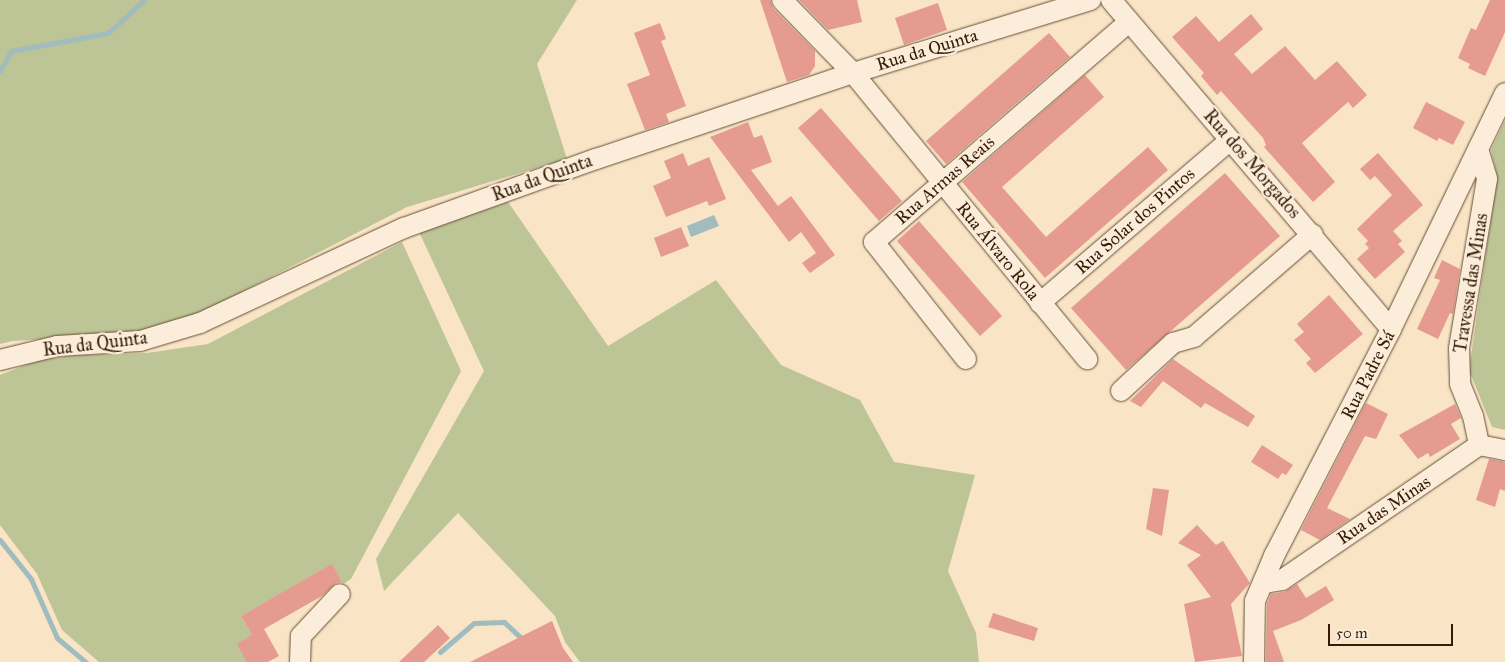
<!DOCTYPE html>
<html>
<head>
<meta charset="utf-8">
<style>
  body { margin:0 }
  #map { position:relative; width:1505px; height:662px; overflow:hidden; background:#f9e4c5; font-family:"IM FELL Great Primer",serif }
  div>[style] { position:absolute }
  [style*='--x'] { left:calc(var(--x)*1px); top:calc(var(--y)*1px); width:calc(var(--w)*1px); rotate:calc(var(--a)*1deg) }
  .green>* { inset:0; background:#bdc495 }
  .water>* { inset:0; background:#a1bcbe }
  .stream>* { height:5px; margin:-2.5px; padding:0 2.5px; transform-origin:2.5px; border-radius:2.5px; background:#a1bcbe }
  .building>* { inset:0; background:#e59b90 }
  .roads { filter:drop-shadow(0 0 1px #664e38) drop-shadow(0 0 1px #664e38) }
  .minor>* { height:20px; margin:-10px; padding:0 10px; transform-origin:10px; border-radius:10px; background:#fbedd9 }
  span { translate:-50% -50%; white-space:nowrap; text-align:center; line-height:1.15; -webkit-text-stroke:4.5px #fbedd9; paint-order:stroke }
  .street-label { font-size:18px; color:#351c09 }
  .scale { position:absolute; left:1328px; top:624px; width:125px; height:22px; box-sizing:border-box; border:2px solid #351c09; border-top:0; padding-left:6px; font-size:15px; line-height:18px; white-space:nowrap; color:#351c09; -webkit-text-stroke:4px #fbedd9; paint-order:stroke }
</style>
</head>
<body>
<div id="map">
  <div class="green">
    <i style="clip-path:polygon(0 0,577px 0,537px 64px,567px 159px,407px 207px,201px 313px,134px 334px,12px 341px,0 344px)"></i>
    <i style="clip-path:polygon(1505px 120px,1505px 430px,1492px 427px,1469px 370px,1497px 176px,1491px 150px)"></i>
    <i style="clip-path:polygon(508px 202px,608px 346px,716px 280px,781px 365px,860px 400px,894px 462px,975px 475px,948px 571px,976px 633px,979px 662px,580px 662px,565px 642px,555px 616px,458px 513px,384px 591px,376px 559px,484px 371px,419px 232px)"></i>
    <i style="clip-path:polygon(402px 242px,461px 371px,351px 579px,343px 584px,332px 565px,241px 616px,252px 635px,247px 662px,99px 662px,62px 630px,37px 574px,0 525px,0 375px,49px 356px,147px 353px,208px 344px)"></i>
  </div>
  <div class="water">
    <i style="clip-path:polygon(714px 215px,719px 226px,691px 237px,687px 226px)"></i>
  </div>
  <div class="stream">
    <i style="--x:0;--y:71;--w:23;--a:-61"></i>
    <i style="--x:11;--y:51;--w:99;--a:-10.5"></i>
    <i style="--x:108;--y:33;--w:49;--a:-42.5"></i>
    <i style="--x:0;--y:540;--w:50;--a:51.5"></i>
    <i style="--x:31;--y:579;--w:64;--a:66.2"></i>
    <i style="--x:57;--y:638;--w:38;--a:40"></i>
    <i style="--x:440;--y:652;--w:45;--a:-40.5"></i>
    <i style="--x:474;--y:623;--w:30;--a:-2"></i>
    <i style="--x:504;--y:622;--w:25;--a:43"></i>
  </div>
  <div class="building">
    <i style="clip-path:polygon(760px 0,770px 0,773px 8px,815px 51px,815px 66px,809px 75px,787px 82px)"></i>
    <i style="clip-path:polygon(799px 0,857px 0,862px 22px,828px 30px)"></i>
    <i style="clip-path:polygon(1490px 0,1505px 0,1505px 32px,1485px 76px,1468px 68px,1470px 64px,1458px 58px,1471px 28px,1476px 30px)"></i>
    <i style="clip-path:polygon(938px 3px,947px 30px,904px 45px,895px 18px)"></i>
    <i style="clip-path:polygon(1251px 14px,1263px 29px,1234px 54px,1252px 74px,1285px 46px,1315px 80px,1337px 61px,1367px 95px,1353px 108px,1348px 102px,1302px 143px,1335px 182px,1313px 202px,1264px 147px,1266px 145px,1263px 138px,1221px 91px,1217px 95px,1201px 76px,1204px 73px,1172px 37px,1196px 16px,1219px 42px)"></i>
    <i style="clip-path:polygon(660px 23px,666px 39px,661px 41px,686px 106px,666px 114px,669px 122px,645px 130px,627px 84px,650px 75px,634px 33px)"></i>
    <i style="clip-path:polygon(1049px 33px,1070px 57px,946px 164px,926px 141px)"></i>
    <i style="clip-path:polygon(1085px 75px,1104px 97px,1002px 187px,1046px 237px,1148px 147px,1168px 170px,1045px 278px,962px 182px)"></i>
    <i style="clip-path:polygon(1426px 102px,1465px 122px,1453px 145px,1439px 138px,1437px 141px,1413px 128px)"></i>
    <i style="clip-path:polygon(821px 108px,902px 201px,879px 221px,798px 128px)"></i>
    <i style="clip-path:polygon(748px 122px,754px 138px,762px 135px,772px 162px,751px 170px,778px 206px,791px 196px,835px 255px,810px 273px,802px 263px,816px 253px,801px 232px,789px 242px,710px 137px)"></i>
    <i style="clip-path:polygon(683px 153px,688px 166px,709px 157px,726px 199px,709px 206px,707px 201px,666px 217px,653px 186px,671px 178px,664px 161px)"></i>
    <i style="clip-path:polygon(1378px 153px,1423px 205px,1393px 231px,1402px 241px,1398px 244px,1405px 252px,1375px 279px,1357px 259px,1369px 248px,1365px 244px,1368px 241px,1357px 229px,1392px 195px,1375px 176px,1370px 180px,1360px 169px)"></i>
    <i style="clip-path:polygon(1225px 173px,1280px 236px,1126px 370px,1071px 308px)"></i>
    <i style="clip-path:polygon(919px 221px,1002px 316px,980px 336px,897px 241px)"></i>
    <i style="clip-path:polygon(681px 227px,689px 246px,661px 257px,654px 238px)"></i>
    <i style="clip-path:polygon(1442px 260px,1460px 269px,1453px 314px,1450px 313px,1438px 339px,1417px 329px,1440px 280px,1434px 278px)"></i>
    <i style="clip-path:polygon(1329px 295px,1363px 334px,1315px 373px,1306px 363px,1311px 359px,1294px 340px,1304px 332px,1297px 324px)"></i>
    <i style="clip-path:polygon(1173px 359px,1255px 416px,1248px 427px,1205px 403px,1201px 408px,1163px 381px,1141px 407px,1130px 401px)"></i>
    <i style="clip-path:polygon(1366px 403px,1388px 414px,1376px 439px,1365px 436px,1327px 508px,1350px 519px,1320px 540px,1301px 530px)"></i>
    <i style="clip-path:polygon(1455px 404px,1461px 418px,1451px 424px,1460px 439px,1430px 457px,1428px 453px,1418px 459px,1399px 435px)"></i>
    <i style="clip-path:polygon(1262px 445px,1293px 465px,1286px 475px,1282px 473px,1278px 479px,1251px 462px)"></i>
    <i style="clip-path:polygon(1489px 459px,1505px 462px,1505px 491px,1500px 489px,1495px 507px,1476px 500px)"></i>
    <i style="clip-path:polygon(1153px 488px,1169px 490px,1162px 536px,1146px 529px)"></i>
    <i style="clip-path:polygon(1197px 525px,1216px 545px,1223px 541px,1250px 583px,1231px 604px,1242px 656px,1195px 662px,1184px 604px,1211px 597px,1187px 565px,1201px 555px,1178px 543px)"></i>
    <i style="clip-path:polygon(332px 564px,342px 582px,336px 583px,322px 596px,264px 629px,279px 656px,268px 662px,247px 662px,237px 644px,252px 635px,241px 616px)"></i>
    <i style="clip-path:polygon(1297px 584px,1306px 598px,1326px 586px,1334px 600px,1301px 620px,1273px 631px,1284px 662px,1266px 662px,1267px 604px,1271px 594px,1284px 592px)"></i>
    <i style="clip-path:polygon(993px 613px,1038px 628px,1034px 641px,988px 627px)"></i>
    <i style="clip-path:polygon(552px 621px,563px 648px,573px 662px,470px 662px)"></i>
    <i style="clip-path:polygon(438px 625px,450px 638px,424px 662px,399px 662px)"></i>
  </div>
  <div class="roads">
    <div class="minor">
      <i style="--x:782;--y:0;--w:102;--a:45.8"></i>
      <i style="--x:853;--y:73;--w:370;--a:50.7"></i>
      <i style="--x:1111;--y:0;--w:432;--a:49.6"></i>
      <i style="--x:1478;--y:149;--w:31;--a:73"></i>
      <i style="--x:1487;--y:179;--w:172;--a:99.4"></i>
      <i style="--x:1459;--y:349;--w:35;--a:88"></i>
      <i style="--x:1460;--y:384;--w:35;--a:68"></i>
      <i style="--x:1473;--y:416;--w:30;--a:78"></i>
      <i style="--x:1040;--y:303;--w:250;--a:-40.6"></i>
      <i style="--x:966;--y:359;--w:149;--a:-128.2"></i>
      <i style="--x:874;--y:242;--w:337;--a:-40.8"></i>
      <i style="--x:0;--y:360;--w:59;--a:-13.8"></i>
      <i style="--x:57;--y:346;--w:83;--a:-3.4"></i>
      <i style="--x:140;--y:341;--w:63;--a:-16.7"></i>
      <i style="--x:200;--y:323;--w:225;--a:-25"></i>
      <i style="--x:404;--y:228;--w:204;--a:-19.8"></i>
      <i style="--x:596;--y:159;--w:271;--a:-18.5"></i>
      <i style="--x:853;--y:73;--w:249;--a:-17.1"></i>
      <i style="--x:1121;--y:391;--w:71;--a:-42.7"></i>
      <i style="--x:1173;--y:343;--w:22;--a:-16"></i>
      <i style="--x:1194;--y:337;--w:157;--a:-40.9"></i>
      <i style="--x:1263;--y:583;--w:19;--a:-9"></i>
      <i style="--x:1282;--y:580;--w:239;--a:-34.4"></i>
      <i style="--x:1479;--y:445;--w:26;--a:11"></i>
      <i style="--x:300;--y:662;--w:26;--a:-88"></i>
      <i style="--x:301;--y:636;--w:57;--a:-47.1"></i>
      <i style="--x:1254;--y:662;--w:61;--a:-89.1"></i>
      <i style="--x:1255;--y:601;--w:49;--a:-67.1"></i>
      <i style="--x:1274;--y:556;--w:255;--a:-62.7"></i>
      <i style="--x:1391;--y:329;--w:262;--a:-64.2"></i>
    </div>
  </div>
  <div class="street-label">
    <span style="left:927px;top:50px;rotate:-17deg">Rua da Quinta</span>
    <span style="left:1252px;top:164px;rotate:49deg">Rua dos Morgados</span>
    <span style="left:542px;top:178px;rotate:-20deg">Rua da Quinta</span>
    <span style="left:945px;top:180px;rotate:-41deg">Rua Armas Reais</span>
    <span style="left:1135px;top:221px;rotate:-41deg">Rua Solar dos Pintos</span>
    <span style="left:998px;top:251px;rotate:51deg">Rua Álvaro Rola</span>
    <span style="left:1471px;top:283px;rotate:-81deg">Travessa das Minas</span>
    <span style="left:95px;top:344px;rotate:-7deg">Rua da Quinta</span>
    <span style="left:1368px;top:375px;rotate:-63deg">Rua Padre Sá</span>
    <span style="left:1384px;top:510px;rotate:-34deg">Rua das Minas</span>
  </div>
  <div class="scale">50 m</div>
</div>
</body>
</html>
